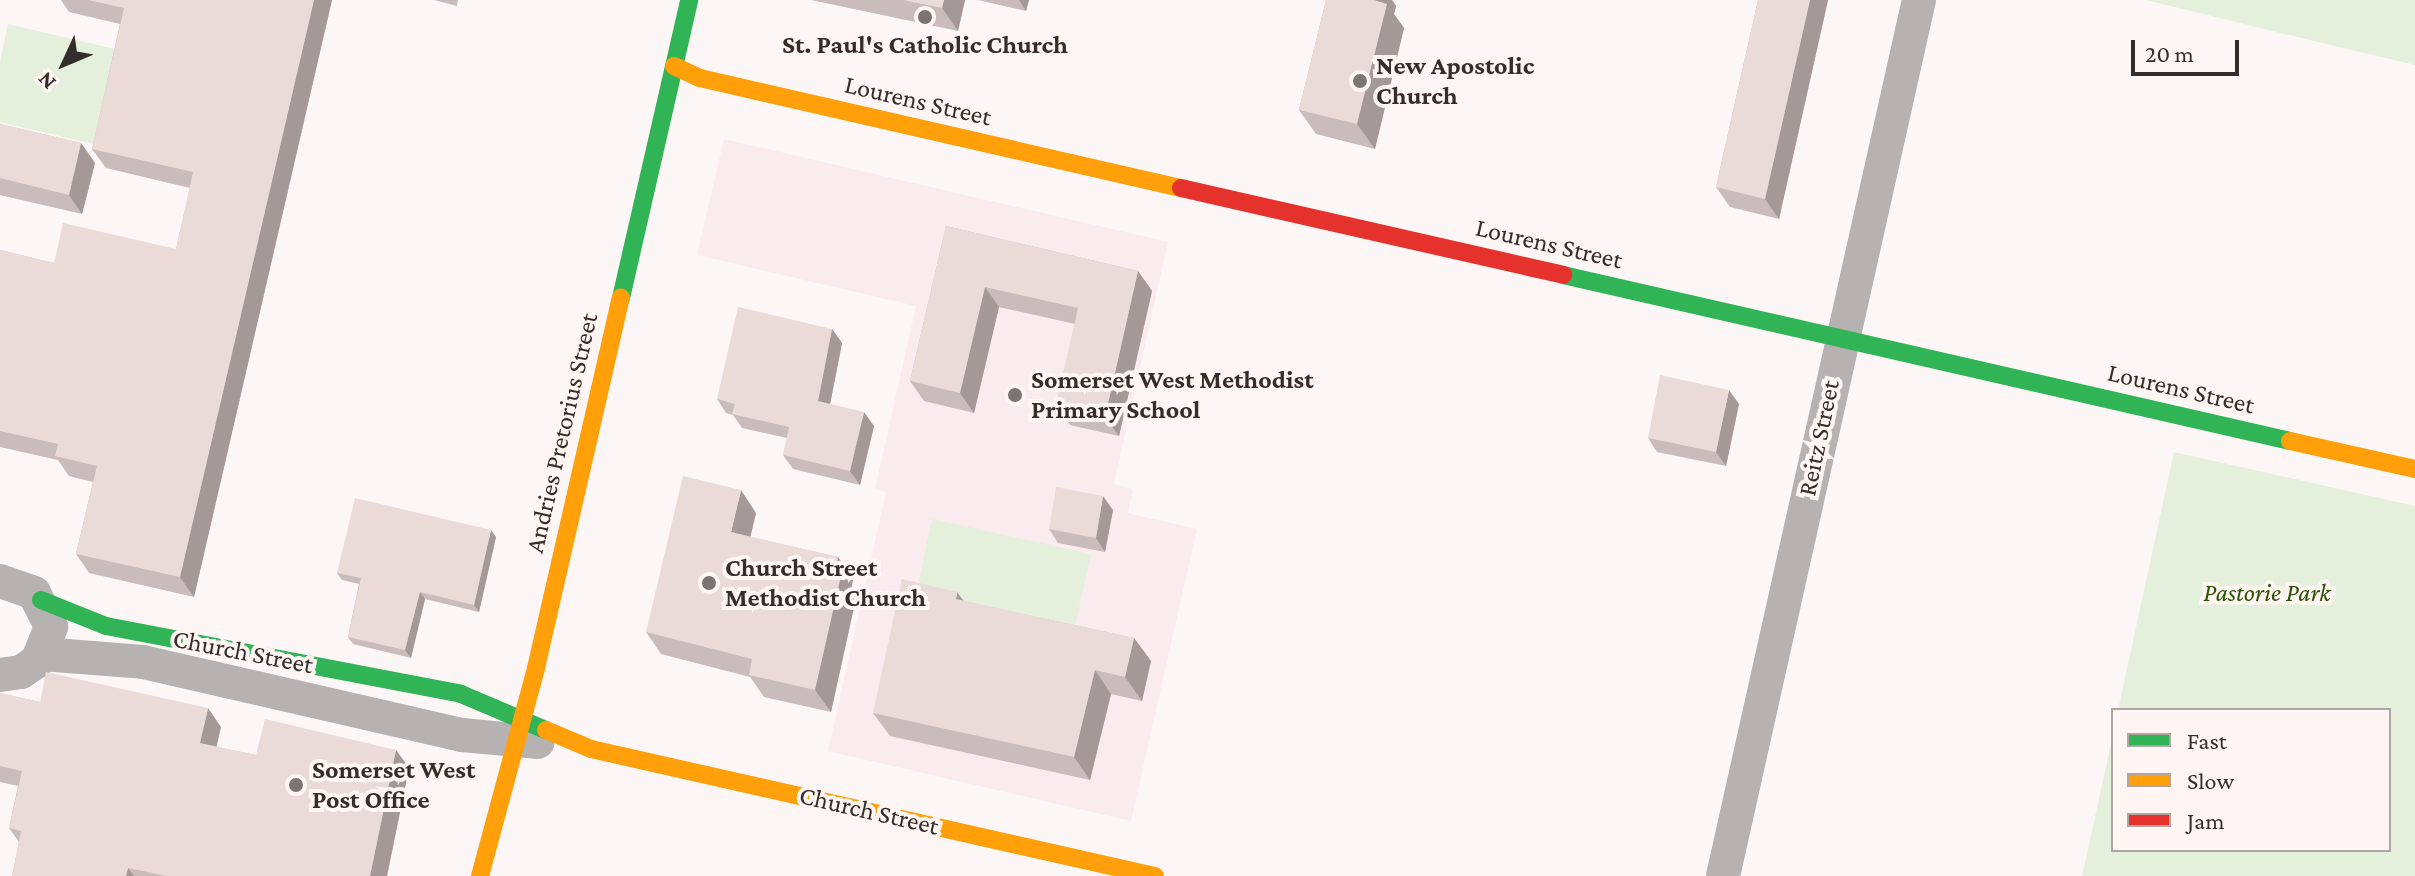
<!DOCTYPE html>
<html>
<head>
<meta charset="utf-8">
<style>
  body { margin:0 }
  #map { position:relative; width:2415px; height:876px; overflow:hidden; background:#fcf7f6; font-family:"Crimson Pro",serif }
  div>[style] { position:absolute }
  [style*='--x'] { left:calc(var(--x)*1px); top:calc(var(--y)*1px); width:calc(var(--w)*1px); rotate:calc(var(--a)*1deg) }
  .education>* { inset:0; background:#f9ebee }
  .green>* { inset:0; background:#e5f0dc }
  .street>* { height:34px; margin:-17px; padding:0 17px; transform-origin:17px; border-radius:17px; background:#b5b2b1 }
  .fast>* { height:18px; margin:-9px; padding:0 9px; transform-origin:9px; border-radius:9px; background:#30b455 }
  .slow>* { height:18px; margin:-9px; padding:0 9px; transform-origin:9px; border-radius:9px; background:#ff9f0a }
  .jam>* { height:18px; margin:-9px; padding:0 9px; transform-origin:9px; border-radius:9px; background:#e5322d }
  .wall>* { inset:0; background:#c9bcba }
  .shaded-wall>* { inset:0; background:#a49997 }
  .building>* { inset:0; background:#eadbd8 }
  .dots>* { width:22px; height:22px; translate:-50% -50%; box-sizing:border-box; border:4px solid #fff6f3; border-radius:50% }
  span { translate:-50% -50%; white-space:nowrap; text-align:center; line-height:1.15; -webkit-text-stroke:8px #fff6f3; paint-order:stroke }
  .poi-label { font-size:26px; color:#352d2a; font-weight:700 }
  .left { translate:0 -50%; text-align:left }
  .street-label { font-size:26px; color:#352d2a }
  .park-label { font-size:26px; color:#2a5104; font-style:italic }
  .legend { position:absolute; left:2111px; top:708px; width:280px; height:144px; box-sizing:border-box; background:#fff6f3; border:2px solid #aea6a3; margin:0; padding:10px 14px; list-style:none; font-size:24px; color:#352d2a }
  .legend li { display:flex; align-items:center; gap:16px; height:40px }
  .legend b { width:40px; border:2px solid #aea6a3 }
  .north { position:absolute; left:24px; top:24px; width:80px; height:80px; -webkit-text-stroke:6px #fff6f3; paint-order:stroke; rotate:226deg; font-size:22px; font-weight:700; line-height:32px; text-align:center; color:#352d2a }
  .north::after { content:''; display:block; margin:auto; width:28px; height:36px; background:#352d2a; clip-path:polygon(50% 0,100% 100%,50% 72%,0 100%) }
  .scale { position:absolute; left:2131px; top:40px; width:108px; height:36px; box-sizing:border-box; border:4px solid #352d2a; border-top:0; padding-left:10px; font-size:24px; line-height:28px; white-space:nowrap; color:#352d2a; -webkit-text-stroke:6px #fff6f3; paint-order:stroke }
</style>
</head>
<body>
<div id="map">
  <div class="education">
    <i style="clip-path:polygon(724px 139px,1168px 242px,1114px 484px,1133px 489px,1128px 513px,1197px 529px,1131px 821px,828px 751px,886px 492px,875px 489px,916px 306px,697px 255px)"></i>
  </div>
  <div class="green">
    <i style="clip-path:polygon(2146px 0,2415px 0,2415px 65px,2318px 42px)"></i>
    <i style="clip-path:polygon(8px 24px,115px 49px,93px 144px,0 122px,0 61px)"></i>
    <i style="clip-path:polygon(2174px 452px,2415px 506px,2415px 876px,2082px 876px,2113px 735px,2113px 850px,2389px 850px,2389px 710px,2118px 710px)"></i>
    <i style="clip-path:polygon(932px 519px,1091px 554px,1075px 626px,917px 590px)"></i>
  </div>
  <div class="street">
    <i style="--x:0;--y:581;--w:36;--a:19"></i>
    <i style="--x:34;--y:593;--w:38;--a:63"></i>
    <i style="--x:51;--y:627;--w:37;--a:112"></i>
    <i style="--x:37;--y:661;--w:19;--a:145"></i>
    <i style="--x:21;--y:672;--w:21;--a:172"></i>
    <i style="--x:42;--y:654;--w:101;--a:4.5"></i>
    <i style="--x:143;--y:662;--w:327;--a:12.9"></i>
    <i style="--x:462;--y:735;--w:76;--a:5.3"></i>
    <i style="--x:1723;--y:876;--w:898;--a:-77.39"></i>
  </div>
  <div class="fast">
    <i style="--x:1563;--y:275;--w:746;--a:12.86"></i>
    <i style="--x:621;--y:298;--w:306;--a:-77.1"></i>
    <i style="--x:41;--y:600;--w:70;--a:21.8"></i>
    <i style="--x:106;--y:626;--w:361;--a:10.8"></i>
    <i style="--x:461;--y:694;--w:92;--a:23"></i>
  </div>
  <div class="slow">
    <i style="--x:674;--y:66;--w:29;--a:25"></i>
    <i style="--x:700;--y:78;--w:493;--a:12.9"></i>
    <i style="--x:2290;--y:441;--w:128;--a:12.6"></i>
    <i style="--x:546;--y:730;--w:49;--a:22.9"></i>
    <i style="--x:591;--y:749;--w:578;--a:12.69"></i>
    <i style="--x:480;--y:876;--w:215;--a:-74.9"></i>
    <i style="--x:536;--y:668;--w:380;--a:-77.1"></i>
  </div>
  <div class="jam">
    <i style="--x:1181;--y:188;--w:392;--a:12.8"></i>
  </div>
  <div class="wall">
    <i style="clip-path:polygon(61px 0,332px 0,194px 597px,89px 573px,76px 554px,93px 482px,69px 476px,58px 460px,0 447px,0 250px,54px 263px,176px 249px,190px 188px,106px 168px,92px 149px,120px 24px,69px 12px)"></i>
    <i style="clip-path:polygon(434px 0,458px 0,457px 6px)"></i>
    <i style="clip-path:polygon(811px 0,965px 0,958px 31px)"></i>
    <i style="clip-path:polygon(978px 0,1029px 0,1026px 11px)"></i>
    <i style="clip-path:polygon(1326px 0,1392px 0,1396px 6px,1394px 14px,1404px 28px,1375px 149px,1316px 134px,1299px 110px)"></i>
    <i style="clip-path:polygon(1758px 0,1828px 0,1779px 219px,1730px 207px,1716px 187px)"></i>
    <i style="clip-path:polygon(0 124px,81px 143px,95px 163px,82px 214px,0 195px)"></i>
    <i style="clip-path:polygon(946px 226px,1138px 271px,1152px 291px,1119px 436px,1070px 425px,1056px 405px,1075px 324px,999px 307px,974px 413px,924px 401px,910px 381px)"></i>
    <i style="clip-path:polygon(832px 329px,842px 343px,830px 404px,874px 426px,860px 485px,793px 469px,783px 455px,787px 438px,742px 428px,733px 415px,726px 413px,717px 399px)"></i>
    <i style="clip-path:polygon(1739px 404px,1726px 466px,1657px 452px,1648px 438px)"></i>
    <i style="clip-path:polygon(1113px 510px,1105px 552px,1058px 543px,1049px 529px)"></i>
    <i style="clip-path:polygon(756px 513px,750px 537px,838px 557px,853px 579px,851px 590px,856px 598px,831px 712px,764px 697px,750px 677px,661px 654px,646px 632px)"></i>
    <i style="clip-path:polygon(496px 537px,479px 612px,425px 599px,411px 658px,353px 644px,348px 637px,359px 584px,342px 580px,337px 573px)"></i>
    <i style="clip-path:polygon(963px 601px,1134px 638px,1151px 661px,1142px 701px,1111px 694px,1090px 780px,890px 736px,873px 713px)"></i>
    <i style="clip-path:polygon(0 693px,40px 702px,221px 727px,216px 747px,256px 755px,396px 750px,409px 768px,387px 876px,12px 876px,19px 842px,9px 828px,18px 786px,0 782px)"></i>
  </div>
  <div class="shaded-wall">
    <i style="clip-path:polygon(314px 0,332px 0,194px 597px,180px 577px)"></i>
    <i style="clip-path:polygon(944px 0,965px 0,958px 31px,942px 8px)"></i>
    <i style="clip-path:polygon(1019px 0,1029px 0,1026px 11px)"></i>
    <i style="clip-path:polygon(1374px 0,1392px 0,1396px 6px,1394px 14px,1404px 28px,1375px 149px,1357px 124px)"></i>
    <i style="clip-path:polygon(1810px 0,1828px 0,1779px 219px,1765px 199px)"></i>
    <i style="clip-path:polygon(81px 143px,95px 163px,82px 214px,69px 195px)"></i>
    <i style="clip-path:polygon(1138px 271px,1152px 291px,1119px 436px,1105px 417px)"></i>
    <i style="clip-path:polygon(985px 287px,999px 307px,974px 413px,960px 393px)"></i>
    <i style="clip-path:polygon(832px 329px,842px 343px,828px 415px,818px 401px)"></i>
    <i style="clip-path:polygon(1729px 390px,1739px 404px,1726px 466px,1716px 452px)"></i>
    <i style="clip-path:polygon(864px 412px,874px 426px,860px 485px,850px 471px)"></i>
    <i style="clip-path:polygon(741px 490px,756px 513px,746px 555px,731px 532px)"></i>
    <i style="clip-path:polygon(1103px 496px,1113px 510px,1105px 552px,1096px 538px)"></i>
    <i style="clip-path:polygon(491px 530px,496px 537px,479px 612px,474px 605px)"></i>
    <i style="clip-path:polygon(838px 557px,853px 579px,851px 590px,856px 598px,831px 712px,815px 690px)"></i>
    <i style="clip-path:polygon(420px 592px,425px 599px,411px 658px,405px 650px)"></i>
    <i style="clip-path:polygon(957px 592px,974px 615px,956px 599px)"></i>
    <i style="clip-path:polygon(1134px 638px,1151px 661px,1142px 701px,1125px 677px)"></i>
    <i style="clip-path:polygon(1095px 670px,1111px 694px,1090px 780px,1074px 757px)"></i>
    <i style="clip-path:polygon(208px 708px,221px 727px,213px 762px,200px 743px)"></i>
    <i style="clip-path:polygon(396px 750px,409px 768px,387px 876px,370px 876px)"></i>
    <i style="clip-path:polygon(128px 868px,134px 876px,126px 876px)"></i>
  </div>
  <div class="building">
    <i style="clip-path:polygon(88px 0,314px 0,180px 577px,76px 554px,97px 466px,55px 456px,58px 444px,0 431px,0 250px,54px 263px,63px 223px,176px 249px,193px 172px,92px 149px,124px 8px)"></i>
    <i style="clip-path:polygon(903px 0,944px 0,942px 8px)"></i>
    <i style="clip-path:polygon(1326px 0,1374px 0,1387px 4px,1357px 124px,1299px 110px)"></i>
    <i style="clip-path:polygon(1758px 0,1810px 0,1765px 199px,1716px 187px)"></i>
    <i style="clip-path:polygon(0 124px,81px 143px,69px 195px,0 178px)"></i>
    <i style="clip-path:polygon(946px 226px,1138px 271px,1105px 417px,1056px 405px,1078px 308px,985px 287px,960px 393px,910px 381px)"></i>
    <i style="clip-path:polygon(738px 307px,832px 329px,818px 401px,864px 412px,850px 471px,783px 455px,789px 427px,732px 414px,735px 404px,717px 399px)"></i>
    <i style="clip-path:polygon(1660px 375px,1729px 390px,1716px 452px,1648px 438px)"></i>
    <i style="clip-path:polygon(683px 476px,741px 490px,731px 532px,838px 557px,834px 574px,841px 576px,815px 690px,749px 675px,752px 659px,646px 632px)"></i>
    <i style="clip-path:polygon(1056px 487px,1103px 496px,1096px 538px,1049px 529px)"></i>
    <i style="clip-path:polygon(355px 498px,491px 530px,474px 605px,420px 592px,405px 650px,348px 637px,361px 578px,337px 573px)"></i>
    <i style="clip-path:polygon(902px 579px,957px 592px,956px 599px,1134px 638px,1125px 677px,1095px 670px,1074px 757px,873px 713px)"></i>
    <i style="clip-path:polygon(46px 672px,208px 708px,200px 743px,256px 755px,265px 719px,396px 750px,370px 876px,166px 876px,128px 868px,126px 876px,12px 876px,21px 831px,9px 828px,22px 771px,0 766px,0 693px,40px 702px)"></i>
  </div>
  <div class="dots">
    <i style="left:925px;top:17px;background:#7b7471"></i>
    <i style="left:1360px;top:81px;background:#7b7471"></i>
    <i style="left:1015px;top:395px;background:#7b7471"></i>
    <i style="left:709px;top:583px;background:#7b7471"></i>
    <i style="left:296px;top:785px;background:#7b7471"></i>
  </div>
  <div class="poi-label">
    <span style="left:925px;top:45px">St. Paul's Catholic Church</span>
    <span class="left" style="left:1376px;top:81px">New Apostolic<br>Church</span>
    <span class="left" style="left:1031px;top:395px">Somerset West Methodist<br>Primary School</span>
    <span class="left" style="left:725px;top:583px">Church Street<br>Methodist Church</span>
    <span class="left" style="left:312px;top:785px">Somerset West<br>Post Office</span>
  </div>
  <div class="street-label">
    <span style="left:918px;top:101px;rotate:13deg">Lourens Street</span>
    <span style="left:1549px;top:244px;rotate:13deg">Lourens Street</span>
    <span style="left:2181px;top:389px;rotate:13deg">Lourens Street</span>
    <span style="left:562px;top:433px;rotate:-77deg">Andries Pretorius Street</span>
    <span style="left:1819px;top:438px;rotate:-78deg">Reitz Street</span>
    <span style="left:243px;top:652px;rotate:11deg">Church Street</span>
    <span style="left:869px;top:811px;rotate:13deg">Church Street</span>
  </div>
  <div class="park-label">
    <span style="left:2267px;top:593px">Pastorie Park</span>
  </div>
  <ul class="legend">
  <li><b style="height:10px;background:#30b455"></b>Fast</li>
  <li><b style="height:10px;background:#ff9f0a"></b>Slow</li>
  <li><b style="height:10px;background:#e5322d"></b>Jam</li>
  </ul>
  <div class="north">N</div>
  <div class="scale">20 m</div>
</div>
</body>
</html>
